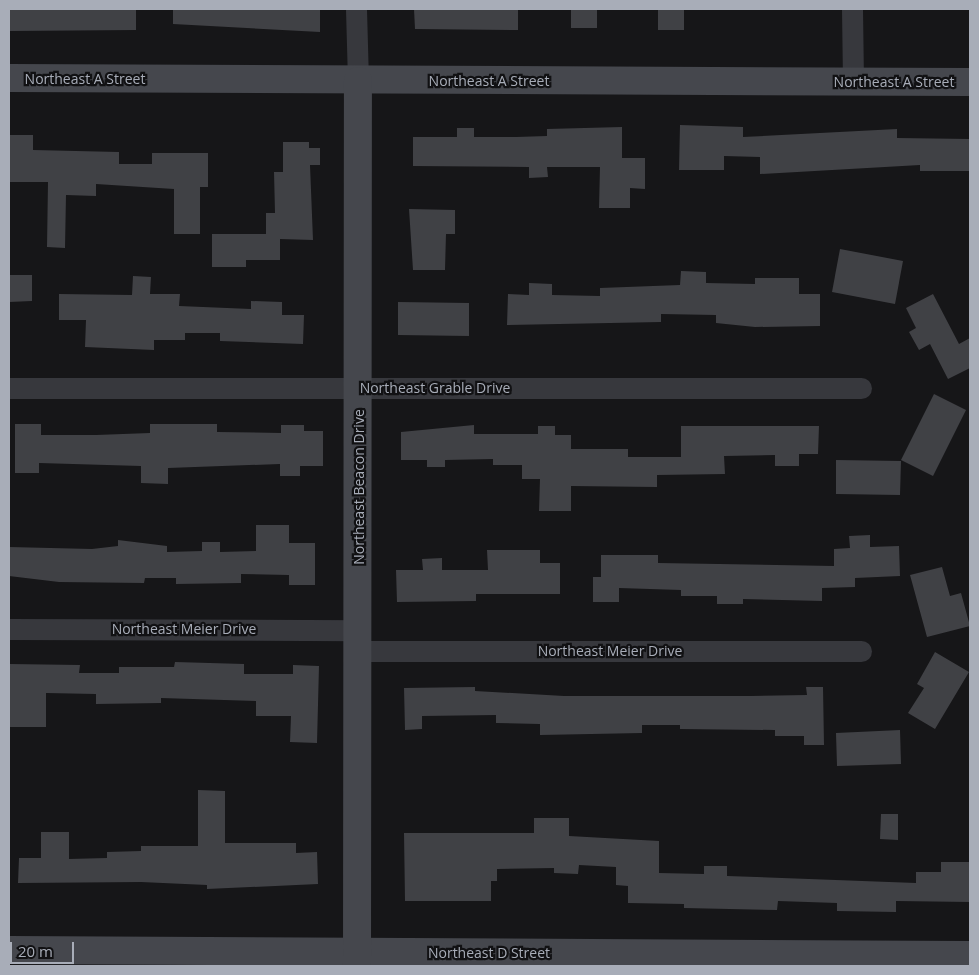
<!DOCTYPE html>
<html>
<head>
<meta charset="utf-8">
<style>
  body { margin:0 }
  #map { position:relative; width:979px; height:975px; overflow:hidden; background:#161618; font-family:"Open Sans",sans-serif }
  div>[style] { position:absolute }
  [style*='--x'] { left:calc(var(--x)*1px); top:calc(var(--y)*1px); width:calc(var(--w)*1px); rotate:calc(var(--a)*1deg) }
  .building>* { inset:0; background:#404145 }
  .street>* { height:21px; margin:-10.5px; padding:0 10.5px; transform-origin:10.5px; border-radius:10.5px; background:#37383d }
  .secondary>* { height:28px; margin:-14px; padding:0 14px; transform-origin:14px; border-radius:14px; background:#45474d }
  span { translate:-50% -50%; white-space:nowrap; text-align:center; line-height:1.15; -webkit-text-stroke:4.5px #111113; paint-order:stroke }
  .street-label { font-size:14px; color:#a8adb8 }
  .frame { position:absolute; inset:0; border:10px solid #a8adb8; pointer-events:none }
  .scale { position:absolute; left:10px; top:942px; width:64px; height:22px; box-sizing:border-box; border:2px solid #a8adb8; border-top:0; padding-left:6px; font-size:15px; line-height:18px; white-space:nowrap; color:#a8adb8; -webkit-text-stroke:4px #111113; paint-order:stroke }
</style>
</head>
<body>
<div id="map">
  <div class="building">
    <i style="clip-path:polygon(9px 9px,136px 9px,136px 30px,9px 31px)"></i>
    <i style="clip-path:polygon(173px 9px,320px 9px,320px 32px,173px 24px)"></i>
    <i style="clip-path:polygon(414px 9px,518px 9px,518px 30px,415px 29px)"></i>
    <i style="clip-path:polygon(571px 9px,597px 9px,597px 28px,571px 28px)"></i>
    <i style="clip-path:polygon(658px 9px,684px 9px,684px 30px,658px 30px)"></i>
    <i style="clip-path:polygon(680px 125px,743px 127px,743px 137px,897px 129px,897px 138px,970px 139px,970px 171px,920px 171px,920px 165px,760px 174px,760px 157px,724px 156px,724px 170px,679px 170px)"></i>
    <i style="clip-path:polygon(622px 127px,622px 158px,645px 158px,645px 189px,630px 188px,630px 208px,599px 208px,600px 167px,547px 167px,548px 177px,529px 178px,529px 167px,413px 166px,413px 137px,457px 137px,457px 128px,474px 128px,474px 137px,516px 137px,547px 136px,547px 129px)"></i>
    <i style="clip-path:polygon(9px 135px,33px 135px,33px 150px,119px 152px,119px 164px,152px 164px,152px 153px,208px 153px,208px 187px,200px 187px,200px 234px,174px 234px,174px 189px,96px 184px,96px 196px,66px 195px,65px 248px,47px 247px,48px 182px,9px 182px)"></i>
    <i style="clip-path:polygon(283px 142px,309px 142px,309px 148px,320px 148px,320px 165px,310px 165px,313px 240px,280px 239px,280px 260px,246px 260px,246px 267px,212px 267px,212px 234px,266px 234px,266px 213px,275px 213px,274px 172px,283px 172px)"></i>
    <i style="clip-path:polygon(409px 209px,455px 210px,455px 234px,446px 234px,445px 270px,413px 270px)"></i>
    <i style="clip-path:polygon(840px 249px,903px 261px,895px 304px,832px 292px)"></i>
    <i style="clip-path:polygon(681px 271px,706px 272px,706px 283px,755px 284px,755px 278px,799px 278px,799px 294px,820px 294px,820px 326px,755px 327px,716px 323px,716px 315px,661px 314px,661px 322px,507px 325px,508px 294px,529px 295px,529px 283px,552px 284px,552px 295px,600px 296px,600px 288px,680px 285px)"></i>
    <i style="clip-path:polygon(9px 275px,32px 275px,32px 301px,9px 302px)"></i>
    <i style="clip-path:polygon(133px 276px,151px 277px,150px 294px,180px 294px,179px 306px,251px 309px,251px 301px,282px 302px,282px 315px,304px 315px,303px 344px,220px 341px,220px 333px,185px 333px,185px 340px,154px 340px,154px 350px,85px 347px,86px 320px,59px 320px,59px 294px,132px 295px)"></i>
    <i style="clip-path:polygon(933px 294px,959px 344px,970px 338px,970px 368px,948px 379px,930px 344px,919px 350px,909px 332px,916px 328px,906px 308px)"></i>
    <i style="clip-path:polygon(398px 302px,469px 303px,469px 336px,398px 335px)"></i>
    <i style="clip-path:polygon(934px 394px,966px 410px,933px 476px,901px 460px)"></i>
    <i style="clip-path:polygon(15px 424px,41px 424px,41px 435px,96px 435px,150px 433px,150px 424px,217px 424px,217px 432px,281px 433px,281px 425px,304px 425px,304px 431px,323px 431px,323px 466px,300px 466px,300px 476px,280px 476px,280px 464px,168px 468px,168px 484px,141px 483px,141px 466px,39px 463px,39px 473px,15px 473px)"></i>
    <i style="clip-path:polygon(474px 425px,474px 434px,538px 434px,538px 426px,555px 426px,555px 435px,571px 435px,571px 449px,628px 449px,628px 457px,681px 457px,681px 426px,819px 426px,818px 454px,799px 454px,799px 466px,775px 466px,775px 455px,724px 456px,725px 474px,657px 475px,657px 487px,571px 486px,571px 511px,539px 511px,540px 479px,522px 479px,522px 465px,493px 465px,493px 459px,445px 460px,445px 467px,427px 467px,427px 460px,401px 460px,401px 432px)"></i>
    <i style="clip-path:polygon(836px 460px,901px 461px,900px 495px,836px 494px)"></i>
    <i style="clip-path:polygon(256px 525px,289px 525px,289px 543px,315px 543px,315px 585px,289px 585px,289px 575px,241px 574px,241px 583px,176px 584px,176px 578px,145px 578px,144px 583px,59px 582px,9px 576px,9px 547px,92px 549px,118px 546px,118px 540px,167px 546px,167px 552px,202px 551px,202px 542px,220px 542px,220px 552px,256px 551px)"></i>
    <i style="clip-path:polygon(870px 535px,870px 547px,899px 546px,900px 576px,855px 578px,855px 587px,822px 588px,822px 601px,743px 599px,743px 604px,717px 604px,717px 596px,681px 596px,681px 590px,619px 588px,619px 602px,593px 602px,593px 577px,601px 577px,601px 555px,658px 555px,658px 563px,834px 566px,834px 549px,850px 548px,849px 536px)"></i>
    <i style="clip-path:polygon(487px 550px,540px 550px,540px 563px,560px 563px,560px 594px,476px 594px,476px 601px,397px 602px,396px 570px,423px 570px,422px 559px,442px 558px,442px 570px,488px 570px)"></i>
    <i style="clip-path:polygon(942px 567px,950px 596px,961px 593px,970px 626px,927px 637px,910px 575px)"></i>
    <i style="clip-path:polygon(935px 652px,969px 672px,935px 729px,908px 713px,924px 688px,917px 684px)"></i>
    <i style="clip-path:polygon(175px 662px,244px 664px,244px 674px,293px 674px,293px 665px,319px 666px,317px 743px,290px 742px,291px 716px,256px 716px,256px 701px,161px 698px,161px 703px,96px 704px,96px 694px,46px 693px,46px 727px,9px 727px,9px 664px,80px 665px,79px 673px,119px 673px,119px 667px,174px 667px)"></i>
    <i style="clip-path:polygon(475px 687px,475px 691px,564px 696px,751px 696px,807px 695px,806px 687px,823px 687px,824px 745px,804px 745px,804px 736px,775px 736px,775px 730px,680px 729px,680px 725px,642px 725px,642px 733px,540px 735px,540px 724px,496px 723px,496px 715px,422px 716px,422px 729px,405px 730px,404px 688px)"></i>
    <i style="clip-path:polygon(900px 730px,901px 764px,837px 766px,836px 733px)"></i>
    <i style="clip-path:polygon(198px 790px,225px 791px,225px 843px,296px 843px,296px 853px,317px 852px,318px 884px,207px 889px,207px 885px,141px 882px,18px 883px,19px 858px,41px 858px,41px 832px,69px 832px,69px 859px,107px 858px,107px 852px,141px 851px,141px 846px,198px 846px)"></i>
    <i style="clip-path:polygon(881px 814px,898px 814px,898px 840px,880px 839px)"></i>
    <i style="clip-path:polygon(534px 818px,569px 818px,569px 836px,659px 841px,659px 873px,704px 874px,704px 866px,727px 866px,727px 876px,916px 883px,916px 872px,941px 872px,941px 862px,970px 862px,970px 902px,896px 901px,896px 912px,837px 911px,837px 903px,778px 901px,777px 910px,684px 908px,684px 904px,628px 903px,628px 886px,616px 885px,616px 867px,579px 865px,578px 874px,554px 873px,554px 868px,497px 869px,497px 881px,491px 881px,491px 901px,405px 901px,404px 833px,534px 833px)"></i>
  </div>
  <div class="street">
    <i style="--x:356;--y:9;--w:72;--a:88.4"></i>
    <i style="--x:852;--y:9;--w:73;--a:89.2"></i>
    <i style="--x:9;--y:388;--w:852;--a:0"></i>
    <i style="--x:9;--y:629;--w:350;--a:0.2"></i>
    <i style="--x:358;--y:651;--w:503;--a:0"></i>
  </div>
  <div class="secondary">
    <i style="--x:9;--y:78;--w:961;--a:0.24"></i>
    <i style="--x:9;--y:950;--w:961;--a:0.3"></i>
    <i style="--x:357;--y:966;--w:885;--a:-89.94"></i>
  </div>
  <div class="street-label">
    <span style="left:85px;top:79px">Northeast A Street</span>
    <span style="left:489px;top:81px">Northeast A Street</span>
    <span style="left:894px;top:82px">Northeast A Street</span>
    <span style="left:435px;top:388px">Northeast Grable Drive</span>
    <span style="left:359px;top:487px;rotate:-90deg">Northeast Beacon Drive</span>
    <span style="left:184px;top:629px">Northeast Meier Drive</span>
    <span style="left:610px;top:651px">Northeast Meier Drive</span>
    <span style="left:489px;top:953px">Northeast D Street</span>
  </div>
  <div class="frame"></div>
  <div class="scale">20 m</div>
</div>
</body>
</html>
